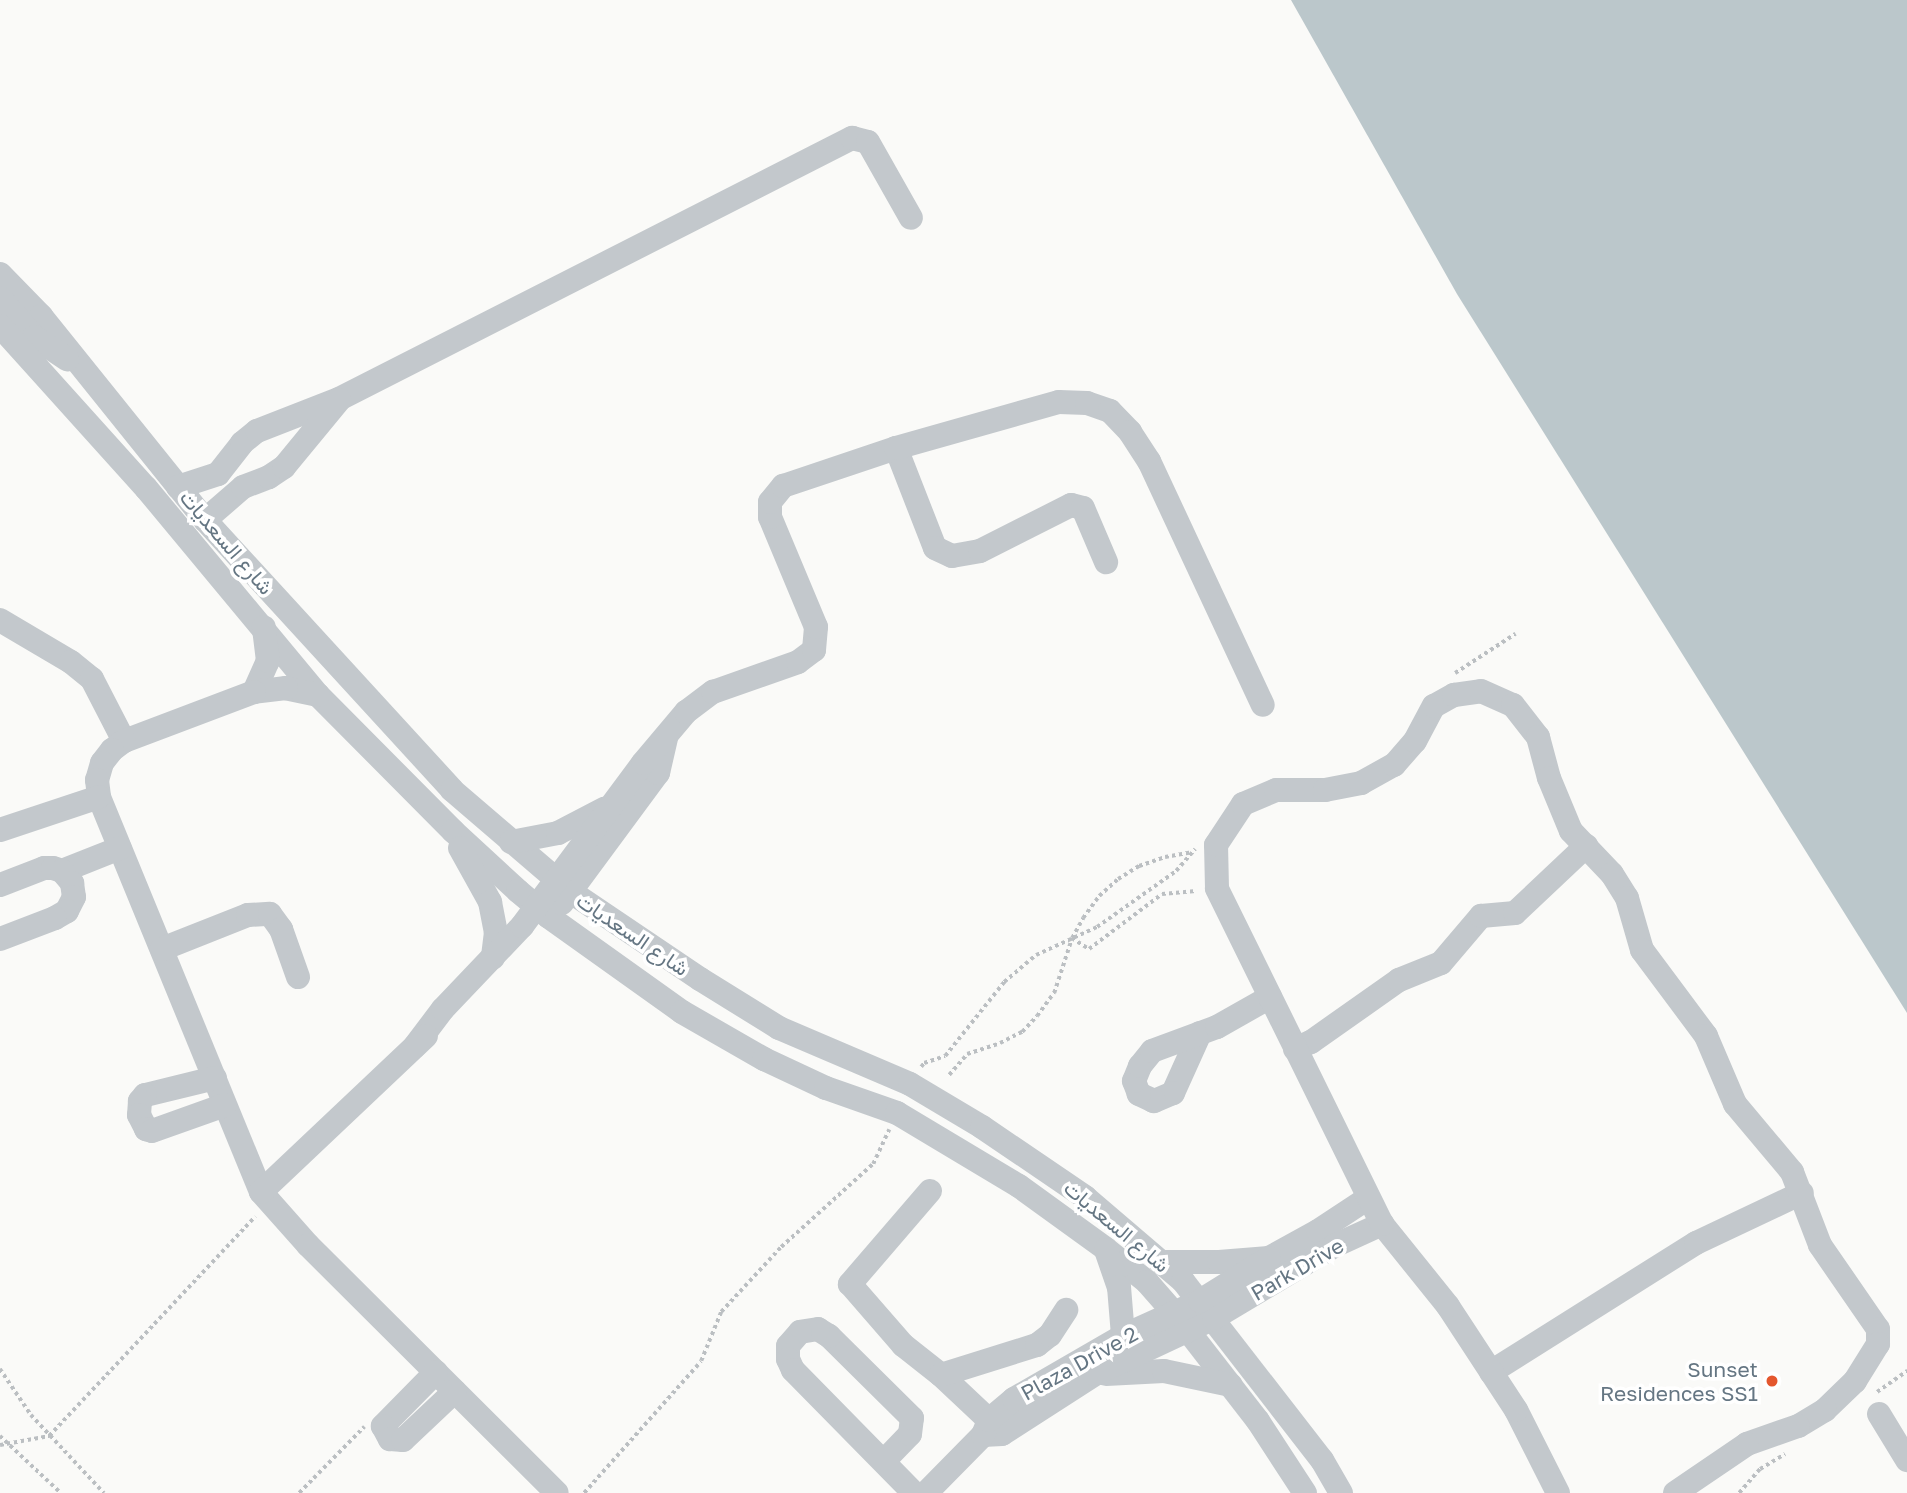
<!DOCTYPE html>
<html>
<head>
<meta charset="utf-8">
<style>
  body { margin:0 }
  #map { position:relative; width:1907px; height:1493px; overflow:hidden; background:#fafaf8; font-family:"Golos Text",Vazirmatn,sans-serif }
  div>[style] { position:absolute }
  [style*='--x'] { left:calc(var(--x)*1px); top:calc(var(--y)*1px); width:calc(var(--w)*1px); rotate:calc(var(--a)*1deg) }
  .water>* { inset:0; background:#bbc7cb }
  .path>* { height:3.5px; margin-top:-1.75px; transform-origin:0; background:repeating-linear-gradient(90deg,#bbbfc2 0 3.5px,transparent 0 7px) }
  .minor>* { height:24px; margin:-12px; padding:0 12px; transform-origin:12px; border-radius:12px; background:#c3c8cc }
  .dots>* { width:19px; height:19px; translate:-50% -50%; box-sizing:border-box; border:4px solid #fff; border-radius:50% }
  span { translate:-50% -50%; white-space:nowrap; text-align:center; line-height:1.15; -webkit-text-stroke:7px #fff; paint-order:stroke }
  .street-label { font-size:21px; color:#657683 }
  .poi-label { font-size:21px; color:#657683 }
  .right { translate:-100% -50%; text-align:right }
</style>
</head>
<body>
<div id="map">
  <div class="water">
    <i style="clip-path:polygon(1291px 0,1907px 0,1907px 1013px,1457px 294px)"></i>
  </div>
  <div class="path">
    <i style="--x:1455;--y:673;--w:72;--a:-33"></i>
    <i style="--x:1072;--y:938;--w:20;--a:33"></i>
    <i style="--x:1089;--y:949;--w:91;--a:-37"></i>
    <i style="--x:1162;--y:894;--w:34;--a:-5"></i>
    <i style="--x:921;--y:1067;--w:5;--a:-53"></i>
    <i style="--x:924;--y:1063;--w:22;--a:-18"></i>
    <i style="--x:945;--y:1056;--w:95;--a:-51.4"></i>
    <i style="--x:1004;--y:982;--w:42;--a:-40.2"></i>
    <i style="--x:1036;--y:955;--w:67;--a:-24.7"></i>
    <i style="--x:1097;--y:927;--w:97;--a:-35.3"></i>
    <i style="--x:1176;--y:871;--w:29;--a:-49"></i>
    <i style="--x:949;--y:1075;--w:28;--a:-49"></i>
    <i style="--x:967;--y:1054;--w:35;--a:-18"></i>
    <i style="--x:1000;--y:1043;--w:25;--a:-27"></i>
    <i style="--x:1022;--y:1032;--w:22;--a:-47"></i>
    <i style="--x:1037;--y:1016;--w:29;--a:-54"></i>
    <i style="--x:1054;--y:993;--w:58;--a:-71.9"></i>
    <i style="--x:1072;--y:938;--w:23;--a:-61"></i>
    <i style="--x:1083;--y:918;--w:27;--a:-54"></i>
    <i style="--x:1099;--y:896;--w:25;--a:-42"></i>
    <i style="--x:1118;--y:879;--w:25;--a:-32"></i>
    <i style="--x:1139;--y:866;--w:28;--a:-19"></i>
    <i style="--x:1165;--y:857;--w:27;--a:-10"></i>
    <i style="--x:0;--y:1369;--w:55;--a:56"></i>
    <i style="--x:31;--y:1415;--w:107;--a:46.9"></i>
    <i style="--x:1877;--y:1392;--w:37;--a:-35"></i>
    <i style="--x:0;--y:1436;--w:83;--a:43.1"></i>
    <i style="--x:0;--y:1445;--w:50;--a:-10.4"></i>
    <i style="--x:49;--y:1436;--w:301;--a:-46.8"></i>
    <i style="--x:299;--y:1493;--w:93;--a:-45.4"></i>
    <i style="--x:584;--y:1493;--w:176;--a:-48.4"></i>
    <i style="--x:701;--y:1361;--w:53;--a:-67.8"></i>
    <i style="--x:721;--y:1312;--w:88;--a:-47.3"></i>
    <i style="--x:781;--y:1247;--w:124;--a:-42.1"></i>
    <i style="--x:873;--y:1164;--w:38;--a:-65"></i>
    <i style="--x:1739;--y:1493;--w:32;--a:-49"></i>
    <i style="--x:1760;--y:1469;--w:29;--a:-31"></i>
  </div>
  <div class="minor">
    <i style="--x:0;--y:274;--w:59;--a:45.7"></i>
    <i style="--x:41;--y:316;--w:262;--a:51.2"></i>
    <i style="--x:205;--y:520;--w:366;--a:47.5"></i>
    <i style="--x:452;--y:790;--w:157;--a:40.6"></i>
    <i style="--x:571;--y:892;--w:156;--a:34"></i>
    <i style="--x:700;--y:979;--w:93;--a:31.8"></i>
    <i style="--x:779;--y:1028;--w:142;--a:23.1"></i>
    <i style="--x:910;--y:1084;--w:84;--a:30.8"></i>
    <i style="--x:982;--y:1127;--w:125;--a:34.2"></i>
    <i style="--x:1085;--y:1197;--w:129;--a:40.6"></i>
    <i style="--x:1183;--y:1281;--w:227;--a:52.2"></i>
    <i style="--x:1322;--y:1460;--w:38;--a:60"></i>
    <i style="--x:0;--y:298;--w:52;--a:48.9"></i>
    <i style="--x:34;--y:337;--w:40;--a:34"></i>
    <i style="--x:0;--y:326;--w:218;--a:48"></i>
    <i style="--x:146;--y:488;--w:269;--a:50.3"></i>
    <i style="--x:318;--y:695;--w:192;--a:45.2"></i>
    <i style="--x:453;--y:831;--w:88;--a:42.7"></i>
    <i style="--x:518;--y:891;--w:40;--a:40"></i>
    <i style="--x:549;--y:917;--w:163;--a:35.5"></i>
    <i style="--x:682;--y:1012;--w:95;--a:29.8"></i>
    <i style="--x:764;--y:1059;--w:68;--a:25.1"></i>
    <i style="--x:826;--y:1088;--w:75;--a:19.4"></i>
    <i style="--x:897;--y:1113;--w:142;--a:30.9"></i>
    <i style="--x:1019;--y:1186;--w:107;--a:35.9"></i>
    <i style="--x:1106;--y:1249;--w:53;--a:38.8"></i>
    <i style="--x:1147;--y:1282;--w:43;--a:48.8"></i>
    <i style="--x:1175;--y:1314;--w:135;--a:52.2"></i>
    <i style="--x:1258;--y:1421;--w:86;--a:56.9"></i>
    <i style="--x:896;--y:448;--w:107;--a:68.7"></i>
    <i style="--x:935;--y:548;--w:19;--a:25"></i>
    <i style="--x:952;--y:556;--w:28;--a:-10"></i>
    <i style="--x:980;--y:551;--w:102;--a:-26.8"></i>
    <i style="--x:1071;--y:505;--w:12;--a:14"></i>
    <i style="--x:1083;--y:508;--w:59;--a:66.9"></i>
    <i style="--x:178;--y:487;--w:42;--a:-18"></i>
    <i style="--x:218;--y:474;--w:39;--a:-52"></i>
    <i style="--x:242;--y:443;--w:19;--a:-39"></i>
    <i style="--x:257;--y:431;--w:88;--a:-21.3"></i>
    <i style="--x:339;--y:399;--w:576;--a:-26.97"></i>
    <i style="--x:852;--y:138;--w:16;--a:14"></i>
    <i style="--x:868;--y:142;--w:87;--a:60.5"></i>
    <i style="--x:205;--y:520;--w:50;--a:-41"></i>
    <i style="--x:243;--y:487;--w:28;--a:-21"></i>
    <i style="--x:269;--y:477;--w:18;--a:-34"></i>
    <i style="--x:284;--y:467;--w:87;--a:-50.6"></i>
    <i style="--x:0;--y:620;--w:82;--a:30.6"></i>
    <i style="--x:71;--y:662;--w:27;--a:39"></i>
    <i style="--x:92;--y:679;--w:70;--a:62.7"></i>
    <i style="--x:254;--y:692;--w:34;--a:-66"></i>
    <i style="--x:268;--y:661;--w:34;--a:-97"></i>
    <i style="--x:318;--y:695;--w:33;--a:-168"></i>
    <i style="--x:286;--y:688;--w:32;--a:173"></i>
    <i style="--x:254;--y:692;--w:139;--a:159.3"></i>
    <i style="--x:124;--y:741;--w:15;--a:143"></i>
    <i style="--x:112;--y:750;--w:16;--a:128"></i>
    <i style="--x:102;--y:763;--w:18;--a:106"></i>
    <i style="--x:97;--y:780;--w:17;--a:83"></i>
    <i style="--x:99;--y:797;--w:427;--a:67.7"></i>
    <i style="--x:261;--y:1192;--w:71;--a:48.4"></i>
    <i style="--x:308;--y:1245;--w:351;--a:44.9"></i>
    <i style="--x:0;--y:830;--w:104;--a:-18.4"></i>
    <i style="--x:511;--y:842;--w:48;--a:-10.8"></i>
    <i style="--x:558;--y:833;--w:52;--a:-27.6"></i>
    <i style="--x:460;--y:848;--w:62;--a:60.9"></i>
    <i style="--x:490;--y:902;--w:31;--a:79"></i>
    <i style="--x:496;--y:932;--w:26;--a:97"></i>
    <i style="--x:62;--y:871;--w:62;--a:-21.6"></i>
    <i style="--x:0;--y:885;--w:47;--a:-21.1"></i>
    <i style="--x:44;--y:868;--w:9;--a:0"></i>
    <i style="--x:53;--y:868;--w:9;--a:18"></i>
    <i style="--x:62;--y:871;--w:16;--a:50"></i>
    <i style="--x:72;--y:883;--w:14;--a:82"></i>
    <i style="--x:74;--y:897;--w:16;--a:117"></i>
    <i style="--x:67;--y:911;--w:14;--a:150"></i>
    <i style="--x:55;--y:918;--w:59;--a:159.1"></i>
    <i style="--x:562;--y:903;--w:162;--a:-53.6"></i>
    <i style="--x:658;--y:773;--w:35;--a:-77"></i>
    <i style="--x:162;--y:949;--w:92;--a:-21.6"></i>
    <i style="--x:248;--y:915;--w:22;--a:-3"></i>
    <i style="--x:270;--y:914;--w:19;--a:54"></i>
    <i style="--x:281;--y:929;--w:51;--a:70.5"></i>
    <i style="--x:1200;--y:1033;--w:66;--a:114.2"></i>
    <i style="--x:1173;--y:1093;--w:21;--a:157"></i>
    <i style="--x:1154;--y:1101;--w:17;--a:-155"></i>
    <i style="--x:1139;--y:1094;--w:14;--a:-111"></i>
    <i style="--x:1134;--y:1081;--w:16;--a:-68"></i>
    <i style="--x:1140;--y:1066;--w:19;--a:-51"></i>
    <i style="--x:1152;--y:1051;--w:69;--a:-20.3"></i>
    <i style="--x:1217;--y:1027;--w:61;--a:-29.5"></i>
    <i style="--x:415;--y:1046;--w:46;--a:-52.9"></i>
    <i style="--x:443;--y:1009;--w:115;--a:-46.4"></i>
    <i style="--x:522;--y:926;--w:203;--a:-53.4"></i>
    <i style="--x:643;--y:763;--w:67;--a:-49.9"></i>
    <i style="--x:686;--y:712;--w:34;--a:-37"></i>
    <i style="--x:713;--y:692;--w:90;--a:-19.4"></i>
    <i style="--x:798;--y:662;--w:20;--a:-37"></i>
    <i style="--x:814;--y:650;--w:23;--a:-85"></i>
    <i style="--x:816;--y:627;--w:119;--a:-112.7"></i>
    <i style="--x:770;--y:517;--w:15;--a:-90"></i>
    <i style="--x:770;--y:502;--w:21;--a:-51"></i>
    <i style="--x:783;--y:486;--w:119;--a:-18.6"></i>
    <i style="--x:896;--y:448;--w:169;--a:-15.8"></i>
    <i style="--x:1059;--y:402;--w:28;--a:2"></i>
    <i style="--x:1087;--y:403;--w:24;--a:19"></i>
    <i style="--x:1110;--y:411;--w:29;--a:46"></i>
    <i style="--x:1130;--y:432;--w:35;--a:57"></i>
    <i style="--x:1149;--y:461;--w:269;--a:65"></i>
    <i style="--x:1295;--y:1049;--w:17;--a:-24"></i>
    <i style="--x:1311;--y:1042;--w:108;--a:-35.2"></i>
    <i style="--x:1399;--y:980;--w:45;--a:-22"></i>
    <i style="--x:1441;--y:963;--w:62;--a:-49.6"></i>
    <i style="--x:1481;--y:916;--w:34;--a:-5"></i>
    <i style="--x:1515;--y:913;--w:98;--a:-43.3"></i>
    <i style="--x:215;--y:1078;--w:72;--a:166.3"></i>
    <i style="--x:145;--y:1095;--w:8;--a:130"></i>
    <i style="--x:140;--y:1101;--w:14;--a:94"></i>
    <i style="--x:139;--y:1115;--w:16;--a:63"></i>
    <i style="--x:146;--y:1129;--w:6;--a:18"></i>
    <i style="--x:152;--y:1131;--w:77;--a:-19.6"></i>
    <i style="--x:930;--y:1191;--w:123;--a:130.7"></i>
    <i style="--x:850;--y:1284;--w:81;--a:49"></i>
    <i style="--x:903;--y:1345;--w:48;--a:38.3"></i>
    <i style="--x:941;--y:1375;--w:66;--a:43.2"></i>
    <i style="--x:261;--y:1192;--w:227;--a:-43.4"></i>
    <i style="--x:1106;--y:1250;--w:39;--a:71"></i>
    <i style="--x:1119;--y:1287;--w:49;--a:85.3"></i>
    <i style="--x:1161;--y:1262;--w:58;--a:0"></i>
    <i style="--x:1219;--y:1262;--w:50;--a:-4.6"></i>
    <i style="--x:1269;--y:1258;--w:56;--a:-28.9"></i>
    <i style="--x:1318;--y:1231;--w:60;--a:-33.4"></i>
    <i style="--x:436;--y:1372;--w:76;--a:134.5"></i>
    <i style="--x:383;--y:1426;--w:15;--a:62"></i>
    <i style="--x:390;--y:1439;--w:13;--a:4"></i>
    <i style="--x:403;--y:1440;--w:71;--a:-43.3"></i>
    <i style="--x:1491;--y:1372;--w:242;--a:-32.2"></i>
    <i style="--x:1696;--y:1243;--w:117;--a:-25.3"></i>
    <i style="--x:1106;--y:1374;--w:58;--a:-3"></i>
    <i style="--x:1164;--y:1371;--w:68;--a:11.8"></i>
    <i style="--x:941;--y:1375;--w:101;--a:-17.4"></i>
    <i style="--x:1037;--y:1345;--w:16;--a:-38"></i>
    <i style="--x:1050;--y:1335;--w:30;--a:-57"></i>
    <i style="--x:1879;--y:1414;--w:54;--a:58.7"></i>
    <i style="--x:983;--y:1435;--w:19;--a:-3"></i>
    <i style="--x:1002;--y:1434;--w:111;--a:-32.8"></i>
    <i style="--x:1095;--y:1374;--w:132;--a:-25.2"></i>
    <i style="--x:1214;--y:1318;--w:142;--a:-30.9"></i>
    <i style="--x:1336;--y:1245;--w:51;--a:-24.5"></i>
    <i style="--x:884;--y:1461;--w:37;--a:-46"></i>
    <i style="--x:910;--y:1434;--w:16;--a:-83"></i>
    <i style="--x:912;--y:1418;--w:117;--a:-135.3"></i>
    <i style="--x:829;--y:1336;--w:13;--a:-148"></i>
    <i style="--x:818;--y:1329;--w:18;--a:171"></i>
    <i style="--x:800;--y:1332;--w:18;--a:131"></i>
    <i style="--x:788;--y:1346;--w:13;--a:90"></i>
    <i style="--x:788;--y:1359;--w:12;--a:66"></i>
    <i style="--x:793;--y:1370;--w:173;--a:45.5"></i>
    <i style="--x:926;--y:1493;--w:81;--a:-45.5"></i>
    <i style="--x:983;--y:1435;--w:16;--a:-68"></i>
    <i style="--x:989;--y:1420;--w:33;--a:-40"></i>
    <i style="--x:1014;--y:1399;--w:126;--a:-30"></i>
    <i style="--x:1123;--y:1336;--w:85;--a:-24.4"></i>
    <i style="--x:1200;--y:1301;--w:81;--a:-31.9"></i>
    <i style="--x:1558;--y:1493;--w:93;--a:-116.8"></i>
    <i style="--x:1516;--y:1410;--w:124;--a:-123.2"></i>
    <i style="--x:1448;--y:1306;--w:105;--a:-128.8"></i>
    <i style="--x:1382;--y:1224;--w:374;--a:-116.2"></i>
    <i style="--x:1217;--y:888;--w:43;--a:-91.3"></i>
    <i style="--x:1216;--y:845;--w:49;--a:-56.6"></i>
    <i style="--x:1243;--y:804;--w:36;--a:-23"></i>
    <i style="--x:1276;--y:790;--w:49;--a:0"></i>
    <i style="--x:1325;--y:790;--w:37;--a:-11"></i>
    <i style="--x:1361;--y:783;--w:38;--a:-29"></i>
    <i style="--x:1394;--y:765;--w:32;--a:-49"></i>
    <i style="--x:1415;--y:741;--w:40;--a:-62"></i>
    <i style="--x:1434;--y:706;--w:23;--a:-29"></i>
    <i style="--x:1454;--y:695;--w:27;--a:-8"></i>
    <i style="--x:1481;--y:691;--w:35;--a:24"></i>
    <i style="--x:1513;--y:705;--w:41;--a:52"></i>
    <i style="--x:1538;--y:737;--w:42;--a:75"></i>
    <i style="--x:1549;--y:778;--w:57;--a:67.5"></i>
    <i style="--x:1571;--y:831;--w:59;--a:46.4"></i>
    <i style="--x:1612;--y:874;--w:28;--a:58"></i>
    <i style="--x:1627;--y:898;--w:54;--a:73.9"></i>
    <i style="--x:1642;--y:950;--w:107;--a:53.3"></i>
    <i style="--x:1706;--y:1036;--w:74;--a:66.9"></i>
    <i style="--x:1735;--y:1104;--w:89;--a:50"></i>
    <i style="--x:1792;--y:1172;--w:78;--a:69"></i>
    <i style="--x:1820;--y:1245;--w:102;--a:55.4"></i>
    <i style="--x:1878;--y:1329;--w:15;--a:90"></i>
    <i style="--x:1878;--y:1344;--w:44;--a:121.9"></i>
    <i style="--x:1855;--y:1381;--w:42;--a:136"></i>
    <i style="--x:1825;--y:1410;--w:31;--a:149"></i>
    <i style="--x:1798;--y:1426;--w:54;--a:160.6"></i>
    <i style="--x:1747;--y:1444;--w:87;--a:145.8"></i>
  </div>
  <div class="dots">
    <i style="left:1772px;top:1381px;background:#e4572e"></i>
  </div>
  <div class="street-label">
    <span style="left:227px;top:542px;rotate:49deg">شارع السعديات</span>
    <span style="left:633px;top:934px;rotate:34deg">شارع السعديات</span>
    <span style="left:1117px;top:1226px;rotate:40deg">شارع السعديات</span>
    <span style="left:1297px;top:1269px;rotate:-30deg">Park Drive</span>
    <span style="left:1079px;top:1363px;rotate:-29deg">Plaza Drive 2</span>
  </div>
  <div class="poi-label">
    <span class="right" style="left:1758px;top:1381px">Sunset<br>Residences SS1</span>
  </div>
</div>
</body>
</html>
